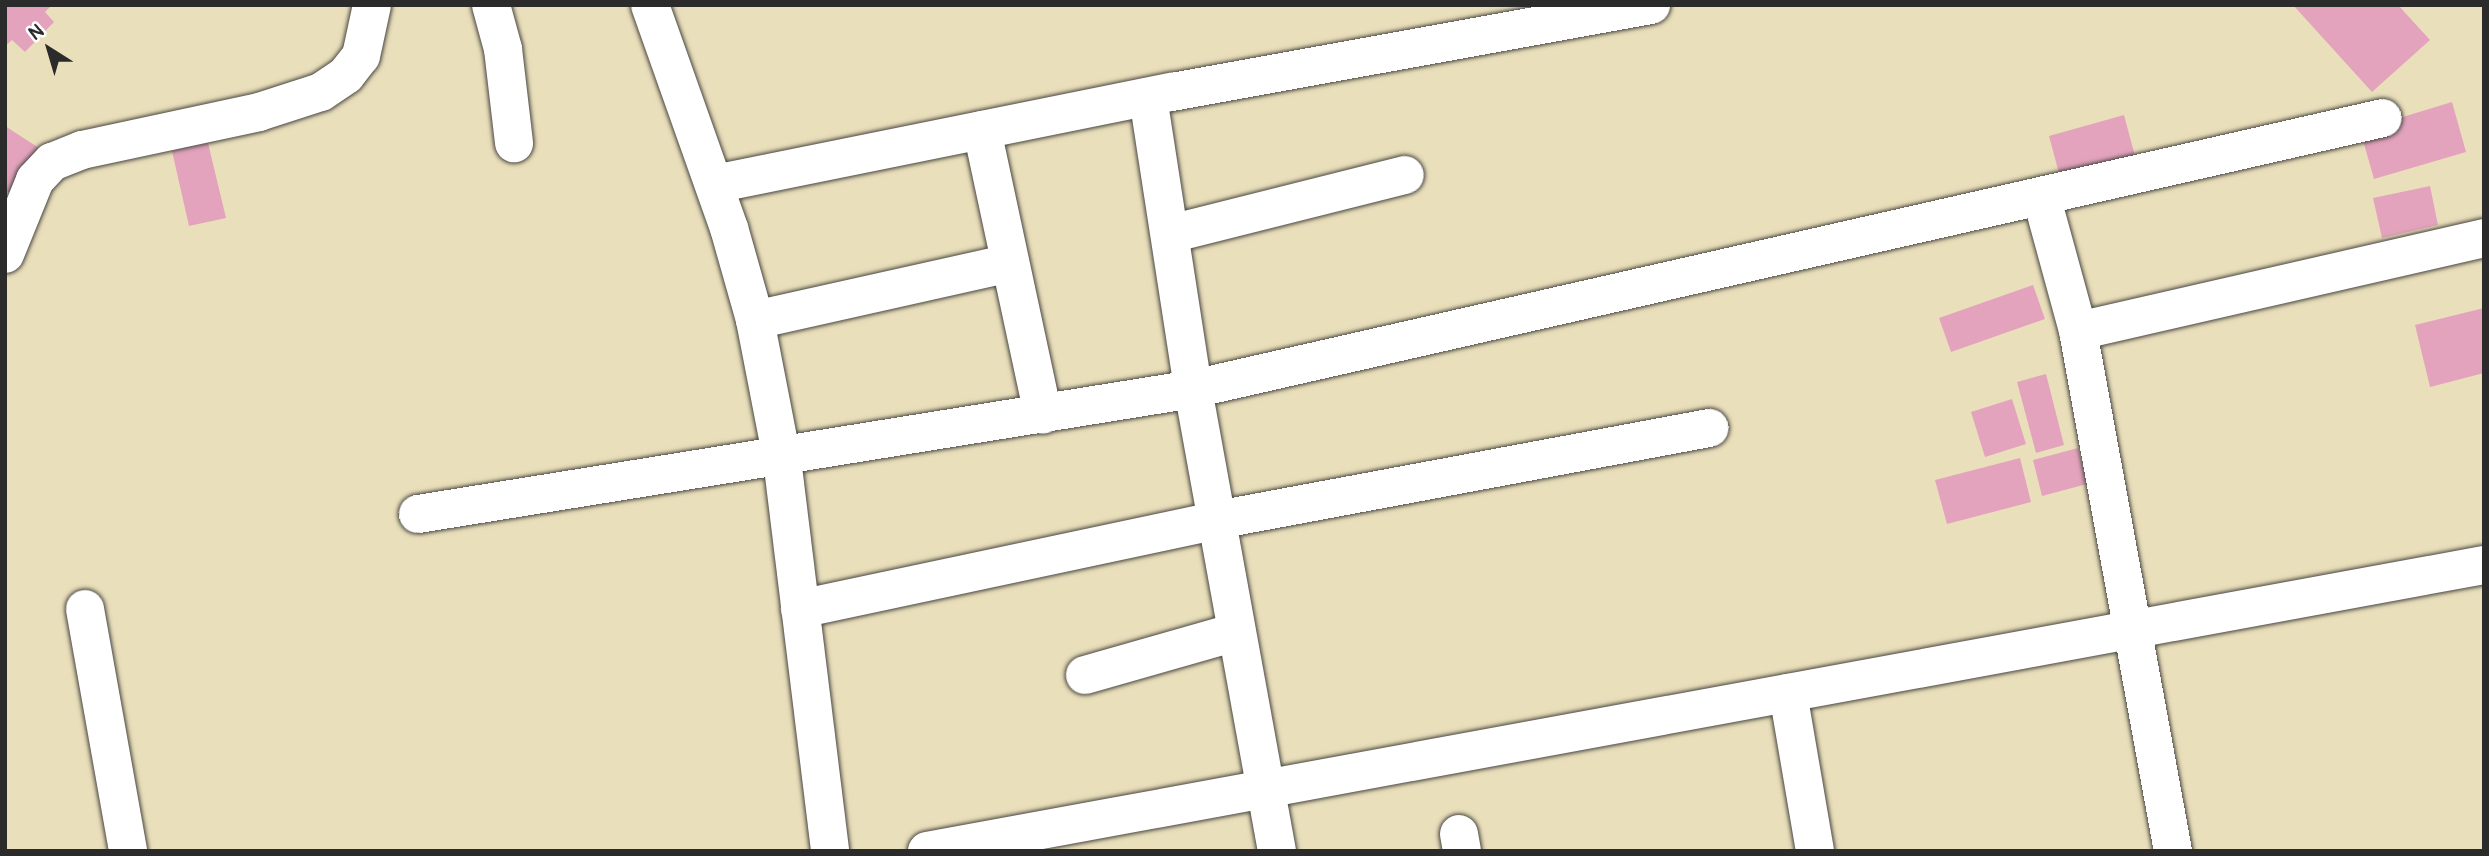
<!DOCTYPE html>
<html>
<head>
<meta charset="utf-8">
<style>
  body { margin:0 }
  #map { position:relative; width:2489px; height:856px; overflow:hidden; background:#eadfbb; font-family:Pangolin,sans-serif }
  div>[style] { position:absolute }
  [style*='--x'] { left:calc(var(--x)*1px); top:calc(var(--y)*1px); width:calc(var(--w)*1px); rotate:calc(var(--a)*1deg) }
  .building>* { inset:0; background:#e3a3bd }
  .roads { filter:drop-shadow(0 0 2px #484641) drop-shadow(0 0 2px #484641) }
  .minor>* { height:38px; margin:-19px; padding:0 19px; transform-origin:19px; border-radius:19px; background:#fff }
  span { translate:-50% -50%; white-space:nowrap; text-align:center; line-height:1.15; -webkit-text-stroke:5px #fff; paint-order:stroke }
  .frame { position:absolute; inset:0; border:7px solid #2b2b2b; pointer-events:none }
  .north { position:absolute; left:14px; top:14px; width:70px; height:70px; -webkit-text-stroke:5px #fff; paint-order:stroke; rotate:323deg; font-size:19px; font-weight:700; line-height:28px; text-align:center; color:#2b2b2b }
  .north::after { content:''; display:block; margin:auto; width:24px; height:32px; background:#2b2b2b; clip-path:polygon(50% 0,100% 100%,50% 72%,0 100%) }
</style>
</head>
<body>
<div id="map">
  <div class="building">
    <i style="clip-path:polygon(5px 5px,52px 5px,45px 12px,54px 22px,25px 52px,12px 40px,5px 46px)"></i>
    <i style="clip-path:polygon(2293px 5px,2398px 5px,2430px 40px,2372px 92px)"></i>
    <i style="clip-path:polygon(2452px 102px,2466px 152px,2374px 179px,2360px 130px)"></i>
    <i style="clip-path:polygon(2124px 115px,2135px 156px,2060px 177px,2049px 136px)"></i>
    <i style="clip-path:polygon(5px 126px,39px 148px,10px 193px,5px 190px)"></i>
    <i style="clip-path:polygon(208px 143px,226px 218px,189px 226px,172px 151px)"></i>
    <i style="clip-path:polygon(2430px 186px,2438px 225px,2382px 238px,2373px 198px)"></i>
    <i style="clip-path:polygon(2033px 285px,2045px 319px,1951px 352px,1939px 318px)"></i>
    <i style="clip-path:polygon(2484px 308px,2484px 373px,2430px 387px,2415px 325px)"></i>
    <i style="clip-path:polygon(2046px 374px,2064px 445px,2036px 453px,2017px 382px)"></i>
    <i style="clip-path:polygon(2012px 399px,2026px 444px,1985px 457px,1971px 412px)"></i>
    <i style="clip-path:polygon(2078px 448px,2087px 484px,2042px 496px,2033px 460px)"></i>
    <i style="clip-path:polygon(2020px 458px,2031px 502px,1947px 524px,1935px 480px)"></i>
  </div>
  <div class="roads">
    <div class="minor">
      <i style="--x:491;--y:5;--w:46;--a:74.7"></i>
      <i style="--x:503;--y:49;--w:95;--a:83.3"></i>
      <i style="--x:650;--y:5;--w:237;--a:70.5"></i>
      <i style="--x:729;--y:228;--w:96;--a:74.2"></i>
      <i style="--x:755;--y:320;--w:142;--a:79"></i>
      <i style="--x:782;--y:459;--w:395;--a:83"></i>
      <i style="--x:1148;--y:97;--w:295;--a:81.2"></i>
      <i style="--x:1193;--y:389;--w:470;--a:79.7"></i>
      <i style="--x:982;--y:130;--w:291;--a:77.9"></i>
      <i style="--x:714;--y:184;--w:467;--a:-11.4"></i>
      <i style="--x:1172;--y:92;--w:487;--a:-10.3"></i>
      <i style="--x:2042;--y:199;--w:137;--a:74.7"></i>
      <i style="--x:2078;--y:331;--w:529;--a:79.65"></i>
      <i style="--x:1170;--y:234;--w:242;--a:-14.1"></i>
      <i style="--x:5;--y:254;--w:80;--a:-67.9"></i>
      <i style="--x:35;--y:180;--w:25;--a:-47"></i>
      <i style="--x:52;--y:162;--w:32;--a:-22"></i>
      <i style="--x:82;--y:150;--w:181;--a:-12.1"></i>
      <i style="--x:259;--y:112;--w:65;--a:-17.9"></i>
      <i style="--x:321;--y:92;--w:30;--a:-34"></i>
      <i style="--x:346;--y:75;--w:24;--a:-52"></i>
      <i style="--x:361;--y:56;--w:52;--a:-77.8"></i>
      <i style="--x:755;--y:320;--w:261;--a:-12.6"></i>
      <i style="--x:2078;--y:331;--w:417;--a:-12.9"></i>
      <i style="--x:418;--y:514;--w:785;--a:-9.16"></i>
      <i style="--x:1193;--y:389;--w:1220;--a:-12.83"></i>
      <i style="--x:85;--y:609;--w:246;--a:79.9"></i>
      <i style="--x:800;--y:609;--w:426;--a:-12"></i>
      <i style="--x:1217;--y:520;--w:501;--a:-10.59"></i>
      <i style="--x:1085;--y:675;--w:157;--a:-15.9"></i>
      <i style="--x:1788;--y:693;--w:160;--a:80.3"></i>
      <i style="--x:1459;--y:834;--w:17;--a:80"></i>
      <i style="--x:927;--y:851;--w:1583;--a:-10.41"></i>
    </div>
  </div>
  <div class="frame"></div>
  <div class="north">N</div>
</div>
</body>
</html>
